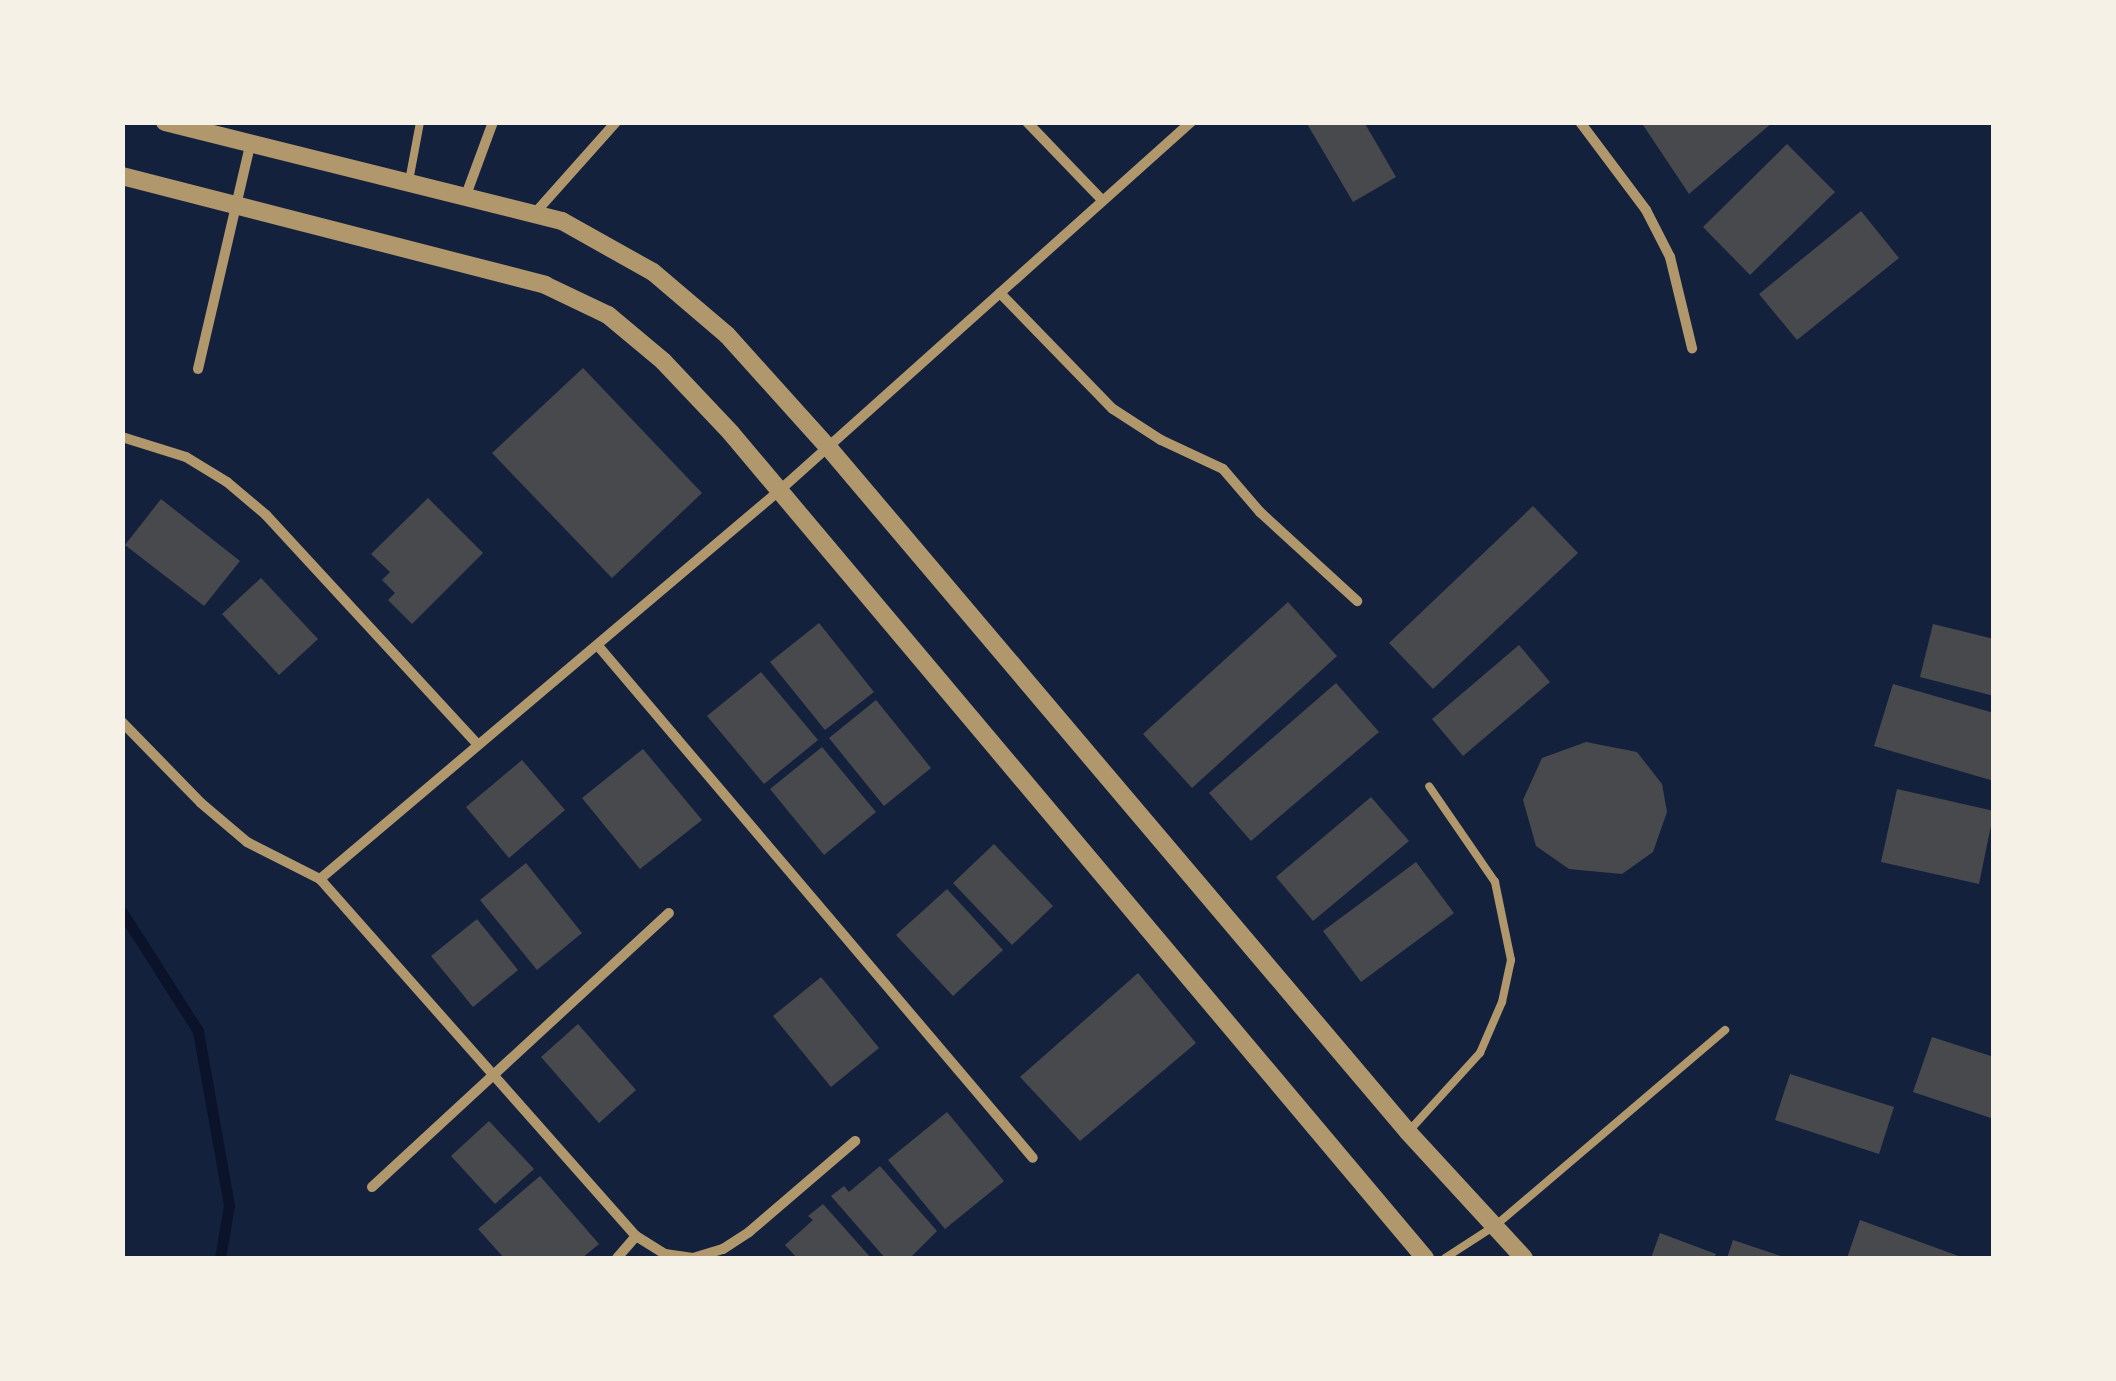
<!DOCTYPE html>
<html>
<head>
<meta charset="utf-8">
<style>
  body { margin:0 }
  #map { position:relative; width:2116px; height:1381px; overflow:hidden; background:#14213d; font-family:"Playfair Display",serif }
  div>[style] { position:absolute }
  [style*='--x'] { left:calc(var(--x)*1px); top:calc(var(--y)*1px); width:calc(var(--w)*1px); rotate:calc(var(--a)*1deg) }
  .stream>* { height:11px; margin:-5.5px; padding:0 5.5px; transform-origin:5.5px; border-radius:5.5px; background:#0b132b }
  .building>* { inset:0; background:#48494c }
  .service>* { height:8px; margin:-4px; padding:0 4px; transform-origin:4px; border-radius:4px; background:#b1986c }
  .minor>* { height:10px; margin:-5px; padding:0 5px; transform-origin:5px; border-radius:5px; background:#b1986c }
  .tertiary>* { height:18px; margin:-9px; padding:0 9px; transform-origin:9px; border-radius:9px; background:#b1986c }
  span { translate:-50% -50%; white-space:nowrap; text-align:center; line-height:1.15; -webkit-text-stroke:9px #f6f1e7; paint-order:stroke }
  .frame { position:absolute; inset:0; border:125px solid #f6f1e7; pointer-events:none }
</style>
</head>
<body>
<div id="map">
  <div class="stream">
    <i style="--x:122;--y:912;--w:141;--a:57.4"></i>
    <i style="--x:198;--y:1031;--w:177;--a:79.9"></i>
    <i style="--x:229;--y:1205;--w:54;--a:99.6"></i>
  </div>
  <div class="building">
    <i style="clip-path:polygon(1306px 122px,1364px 122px,1396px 177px,1353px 202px)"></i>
    <i style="clip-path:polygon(1641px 122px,1773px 122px,1689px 194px)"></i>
    <i style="clip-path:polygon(1787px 144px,1835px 192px,1750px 275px,1703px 227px)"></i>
    <i style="clip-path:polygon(1861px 211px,1899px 258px,1797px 340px,1759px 294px)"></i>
    <i style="clip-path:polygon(583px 368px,702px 493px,612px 578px,492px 453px)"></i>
    <i style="clip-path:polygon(428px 498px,483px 553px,412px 624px,388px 600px,395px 593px,382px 580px,390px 572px,371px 554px)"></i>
    <i style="clip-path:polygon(161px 499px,240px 561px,204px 606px,125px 545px)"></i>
    <i style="clip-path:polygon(1533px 506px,1578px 553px,1433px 689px,1389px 643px)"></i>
    <i style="clip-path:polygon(261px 578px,318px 639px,279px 675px,222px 614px)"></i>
    <i style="clip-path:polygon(1288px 602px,1337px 656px,1192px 788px,1143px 734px)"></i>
    <i style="clip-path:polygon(819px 623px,874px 692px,825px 730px,770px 662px)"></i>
    <i style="clip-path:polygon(1933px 624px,1994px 639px,1994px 696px,1920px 677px)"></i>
    <i style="clip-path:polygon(1519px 645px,1550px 682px,1463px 756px,1432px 719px)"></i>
    <i style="clip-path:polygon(761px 672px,818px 740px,764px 784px,707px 716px)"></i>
    <i style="clip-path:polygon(1336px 683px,1379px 732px,1251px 841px,1209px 793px)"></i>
    <i style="clip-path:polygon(1893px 684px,1994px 713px,1994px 781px,1874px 746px)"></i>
    <i style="clip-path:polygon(876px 700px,931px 768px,884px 806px,829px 738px)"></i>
    <i style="clip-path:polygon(1586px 742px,1637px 752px,1662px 784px,1667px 812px,1653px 852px,1622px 874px,1569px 869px,1536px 846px,1523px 800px,1542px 758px)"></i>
    <i style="clip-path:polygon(822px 747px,876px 812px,824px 855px,770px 789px)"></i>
    <i style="clip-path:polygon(643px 749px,702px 820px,640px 869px,582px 798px)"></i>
    <i style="clip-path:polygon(522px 760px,565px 810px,509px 858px,466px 807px)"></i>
    <i style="clip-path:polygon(1897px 789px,1994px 811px,1979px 884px,1881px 862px)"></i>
    <i style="clip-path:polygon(1371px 797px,1409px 841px,1313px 921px,1276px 877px)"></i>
    <i style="clip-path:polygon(994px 844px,1053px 906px,1012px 945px,953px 883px)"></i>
    <i style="clip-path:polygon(1416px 862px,1454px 913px,1361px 982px,1323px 931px)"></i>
    <i style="clip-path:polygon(526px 863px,582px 933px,537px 970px,480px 900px)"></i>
    <i style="clip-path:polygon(947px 889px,1003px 950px,953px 996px,896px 935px)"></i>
    <i style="clip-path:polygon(477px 919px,518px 970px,473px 1007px,431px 956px)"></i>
    <i style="clip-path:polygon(1138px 973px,1196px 1043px,1080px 1141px,1020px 1077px)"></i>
    <i style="clip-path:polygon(821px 977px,879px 1048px,831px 1087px,773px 1016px)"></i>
    <i style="clip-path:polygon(578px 1024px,636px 1090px,599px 1123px,541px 1057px)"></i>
    <i style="clip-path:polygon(1932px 1037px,1994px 1057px,1994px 1119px,1913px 1092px)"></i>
    <i style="clip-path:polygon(1790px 1074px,1894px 1107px,1879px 1154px,1775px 1120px)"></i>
    <i style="clip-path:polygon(947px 1112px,1004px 1181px,945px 1229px,888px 1160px)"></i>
    <i style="clip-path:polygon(489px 1121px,534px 1169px,495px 1204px,451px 1156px)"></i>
    <i style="clip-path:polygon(880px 1166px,937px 1231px,910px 1258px,885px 1258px,831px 1196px,844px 1186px,849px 1192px)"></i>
    <i style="clip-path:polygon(540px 1176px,599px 1244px,582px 1258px,504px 1258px,478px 1229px)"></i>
    <i style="clip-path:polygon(823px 1204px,871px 1258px,797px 1258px,785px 1245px,813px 1220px,808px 1216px)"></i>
    <i style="clip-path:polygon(1860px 1220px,1964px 1258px,1847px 1258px)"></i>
    <i style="clip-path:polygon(1660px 1233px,1716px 1254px,1714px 1258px,1651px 1258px)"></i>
    <i style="clip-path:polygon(1733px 1240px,1787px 1258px,1727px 1258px)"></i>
  </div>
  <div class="service">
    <i style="--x:409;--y:181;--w:60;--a:-79.4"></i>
    <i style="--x:1408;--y:1132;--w:107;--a:-47.7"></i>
    <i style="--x:1480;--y:1053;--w:56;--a:-66.7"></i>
    <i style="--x:1502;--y:1002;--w:43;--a:-77.9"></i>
    <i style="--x:1511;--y:960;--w:80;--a:-101.6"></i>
    <i style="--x:1495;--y:882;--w:116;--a:-124.5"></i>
    <i style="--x:1445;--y:1258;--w:61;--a:-32.9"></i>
    <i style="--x:1496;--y:1225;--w:301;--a:-40.4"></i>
  </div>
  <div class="minor">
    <i style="--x:1027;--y:122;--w:107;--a:46.1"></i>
    <i style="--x:1580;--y:122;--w:110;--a:53.1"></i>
    <i style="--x:1646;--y:210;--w:53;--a:62.9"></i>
    <i style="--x:1670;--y:257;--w:94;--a:76.4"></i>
    <i style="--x:466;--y:195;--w:78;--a:-69.7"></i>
    <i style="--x:535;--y:213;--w:122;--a:-48.3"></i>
    <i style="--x:1000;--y:293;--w:162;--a:45.8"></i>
    <i style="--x:1113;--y:409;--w:57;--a:32.9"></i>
    <i style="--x:1161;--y:440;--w:68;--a:25.1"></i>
    <i style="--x:1223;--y:469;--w:57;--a:49.3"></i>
    <i style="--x:1260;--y:512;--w:132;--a:42.5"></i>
    <i style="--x:198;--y:369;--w:233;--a:-76.9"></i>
    <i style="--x:122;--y:437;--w:67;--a:17.4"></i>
    <i style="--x:186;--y:457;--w:48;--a:31.4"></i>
    <i style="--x:227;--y:482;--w:51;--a:40.2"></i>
    <i style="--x:266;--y:515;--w:311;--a:47.3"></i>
    <i style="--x:599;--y:647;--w:670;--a:49.66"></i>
    <i style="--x:122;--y:722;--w:113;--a:45.7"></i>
    <i style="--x:201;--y:803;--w:60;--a:40.3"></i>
    <i style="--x:247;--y:842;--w:82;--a:26.9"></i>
    <i style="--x:320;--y:879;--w:602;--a:-40.22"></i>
    <i style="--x:780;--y:490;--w:552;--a:-41.84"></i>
    <i style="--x:320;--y:879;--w:477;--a:48.5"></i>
    <i style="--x:636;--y:1236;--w:34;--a:32"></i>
    <i style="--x:665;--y:1254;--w:28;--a:8"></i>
    <i style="--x:693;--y:1258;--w:31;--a:-17"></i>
    <i style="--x:723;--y:1249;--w:31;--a:-33"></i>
    <i style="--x:749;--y:1232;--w:140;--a:-40.6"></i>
    <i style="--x:372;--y:1187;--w:404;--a:-42.7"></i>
    <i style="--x:617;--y:1258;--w:29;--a:-49"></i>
  </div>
  <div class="tertiary">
    <i style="--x:165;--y:122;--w:409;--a:14"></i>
    <i style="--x:562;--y:221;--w:104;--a:29.3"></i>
    <i style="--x:653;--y:272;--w:97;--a:40.4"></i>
    <i style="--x:727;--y:335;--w:151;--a:48"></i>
    <i style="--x:828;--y:447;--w:898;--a:49.74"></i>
    <i style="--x:1408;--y:1132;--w:171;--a:47.4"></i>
    <i style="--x:122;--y:176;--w:437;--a:14.4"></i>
    <i style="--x:545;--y:285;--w:70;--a:25.5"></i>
    <i style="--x:608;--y:315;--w:72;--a:39.9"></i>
    <i style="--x:663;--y:361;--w:99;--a:46.6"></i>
    <i style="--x:731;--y:433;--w:1078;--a:49.93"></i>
  </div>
  <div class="frame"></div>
</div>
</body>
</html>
